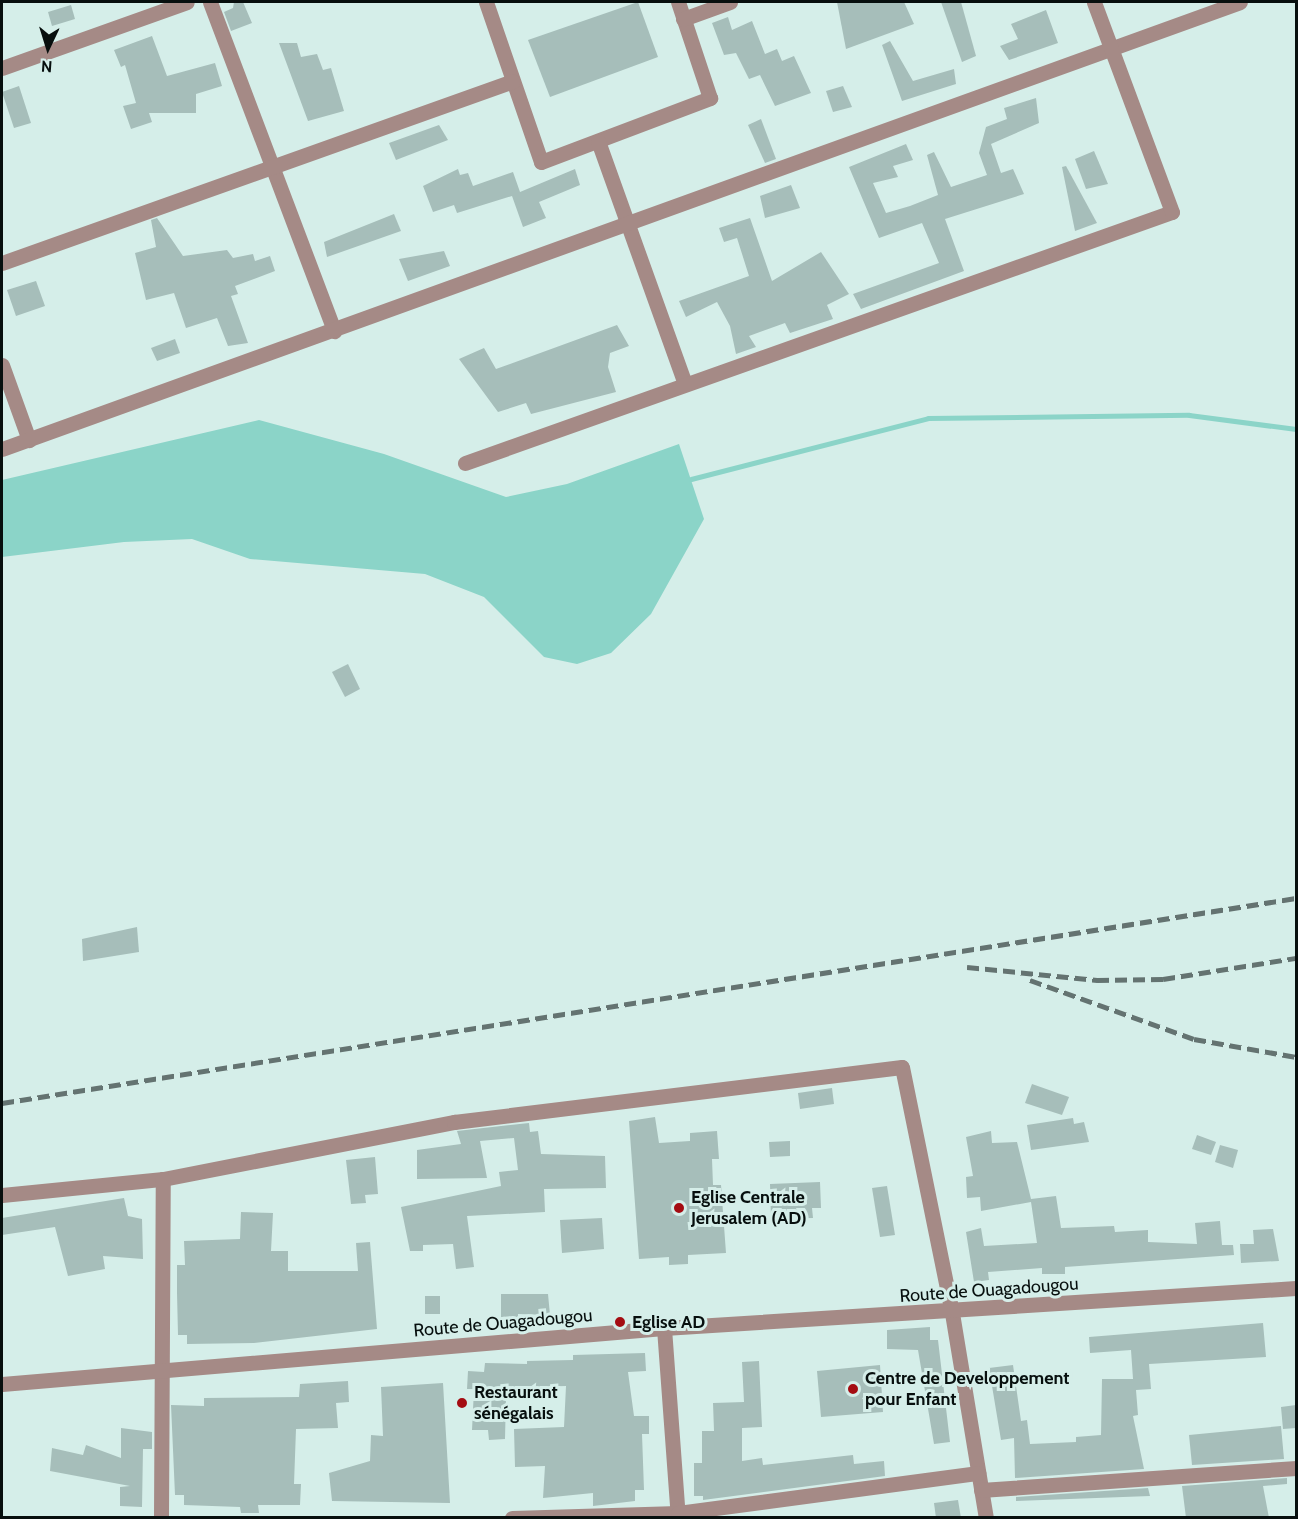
<!DOCTYPE html>
<html>
<head>
<meta charset="utf-8">
<style>
  body { margin:0 }
  #map { position:relative; width:1298px; height:1519px; overflow:hidden; background:#d5eee9; font-family:Cabin,sans-serif }
  div>[style] { position:absolute }
  [style*='--x'] { left:calc(var(--x)*1px); top:calc(var(--y)*1px); width:calc(var(--w)*1px); rotate:calc(var(--a)*1deg) }
  .water>* { inset:0; background:#8bd4c8 }
  .stream>* { height:5px; margin:-2.5px; padding:0 2.5px; transform-origin:2.5px; border-radius:2.5px; background:#8bd4c8 }
  .building>* { inset:0; background:#a6beba }
  .minor>* { height:15px; margin:-7.5px; padding:0 7.5px; transform-origin:7.5px; border-radius:7.5px; background:#a58a86 }
  .tertiary>* { height:15px; margin:-7.5px; padding:0 7.5px; transform-origin:7.5px; border-radius:7.5px; background:#a58a86 }
  .rail>* { height:4.5px; margin-top:-2.25px; transform-origin:0; background:repeating-linear-gradient(90deg,#647371 0 12px,transparent 0 18px) }
  .dots>* { width:16px; height:16px; translate:-50% -50%; box-sizing:border-box; border:3px solid #d5eee9; border-radius:50% }
  span { translate:-50% -50%; white-space:nowrap; text-align:center; line-height:1.15; -webkit-text-stroke:6px #d5eee9; paint-order:stroke }
  .poi-label { font-size:18px; color:#070f0e; font-weight:700 }
  .left { translate:0 -50%; text-align:left }
  .street-label { font-size:18px; color:#070f0e }
  .frame { position:absolute; inset:0; border:3px solid #070f0e; pointer-events:none }
  .north { position:absolute; left:18px; top:18px; width:60px; height:60px; -webkit-text-stroke:4px #d5eee9; paint-order:stroke; rotate:184deg; font-size:16px; font-weight:700; line-height:24px; text-align:center; color:#070f0e }
  .north::after { content:''; display:block; margin:auto; width:21px; height:27px; background:#070f0e; clip-path:polygon(50% 0,100% 100%,50% 72%,0 100%) }
</style>
</head>
<body>
<div id="map">
  <div class="water">
    <i style="clip-path:polygon(259px 420px,384px 454px,506px 497px,567px 484px,679px 444px,704px 519px,651px 614px,611px 653px,577px 664px,544px 657px,484px 597px,425px 574px,250px 559px,192px 539px,124px 542px,2px 557px,2px 480px)"></i>
  </div>
  <div class="stream">
    <i style="--x:691;--y:479;--w:245;--a:-14.4"></i>
    <i style="--x:928;--y:418;--w:261;--a:-0.7"></i>
    <i style="--x:1189;--y:415;--w:108;--a:7.5"></i>
  </div>
  <div class="building">
    <i style="clip-path:polygon(234px 2px,243px 2px,252px 23px,231px 31px,224px 12px,233px 8px)"></i>
    <i style="clip-path:polygon(638px 2px,658px 57px,550px 97px,528px 40px)"></i>
    <i style="clip-path:polygon(837px 2px,904px 2px,914px 24px,846px 49px)"></i>
    <i style="clip-path:polygon(941px 2px,961px 2px,976px 56px,962px 62px)"></i>
    <i style="clip-path:polygon(71px 5px,75px 19px,52px 26px,48px 12px)"></i>
    <i style="clip-path:polygon(1046px 10px,1058px 43px,1009px 60px,1000px 46px,1018px 39px,1011px 24px)"></i>
    <i style="clip-path:polygon(728px 17px,732px 30px,752px 21px,765px 54px,777px 49px,782px 61px,794px 56px,811px 93px,775px 106px,760px 75px,749px 79px,736px 53px,724px 55px,712px 23px)"></i>
    <i style="clip-path:polygon(152px 36px,167px 76px,215px 63px,222px 86px,196px 94px,196px 113px,149px 113px,152px 122px,131px 129px,123px 106px,136px 103px,125px 65px,121px 67px,114px 50px)"></i>
    <i style="clip-path:polygon(890px 41px,913px 81px,954px 69px,956px 84px,902px 101px,882px 45px)"></i>
    <i style="clip-path:polygon(279px 43px,297px 43px,301px 57px,317px 54px,323px 70px,331px 68px,344px 111px,308px 121px)"></i>
    <i style="clip-path:polygon(19px 86px,31px 123px,14px 128px,2px 92px)"></i>
    <i style="clip-path:polygon(843px 86px,852px 107px,833px 112px,826px 91px)"></i>
    <i style="clip-path:polygon(1036px 98px,1039px 123px,991px 144px,1001px 173px,1013px 169px,1024px 194px,945px 219px,964px 271px,861px 309px,853px 294px,939px 263px,922px 223px,879px 238px,849px 167px,906px 144px,913px 160px,893px 166px,898px 177px,873px 183px,886px 213px,910px 206px,938px 195px,927px 155px,934px 152px,951px 187px,987px 175px,979px 153px,986px 127px,1007px 119px,1004px 108px)"></i>
    <i style="clip-path:polygon(761px 119px,776px 159px,765px 163px,748px 125px)"></i>
    <i style="clip-path:polygon(439px 125px,448px 140px,396px 160px,389px 143px)"></i>
    <i style="clip-path:polygon(1094px 151px,1108px 184px,1086px 189px,1075px 159px)"></i>
    <i style="clip-path:polygon(1066px 166px,1097px 223px,1075px 231px,1062px 167px)"></i>
    <i style="clip-path:polygon(458px 169px,460px 175px,468px 173px,473px 186px,513px 172px,520px 192px,575px 169px,580px 185px,539px 202px,546px 218px,523px 227px,512px 196px,457px 213px,454px 205px,433px 212px,423px 186px)"></i>
    <i style="clip-path:polygon(791px 185px,800px 208px,765px 218px,760px 196px)"></i>
    <i style="clip-path:polygon(394px 214px,401px 231px,327px 257px,324px 242px)"></i>
    <i style="clip-path:polygon(157px 218px,183px 256px,227px 250px,233px 258px,253px 254px,255px 261px,270px 256px,275px 271px,235px 286px,238px 294px,231px 296px,248px 343px,228px 346px,217px 318px,186px 328px,174px 293px,146px 300px,135px 253px,156px 247px,151px 220px)"></i>
    <i style="clip-path:polygon(750px 218px,772px 281px,821px 252px,849px 294px,827px 305px,833px 319px,790px 333px,785px 323px,749px 336px,756px 347px,736px 354px,730px 326px,717px 302px,686px 317px,679px 301px,749px 276px,737px 238px,724px 242px,719px 228px)"></i>
    <i style="clip-path:polygon(444px 251px,450px 266px,408px 281px,399px 259px)"></i>
    <i style="clip-path:polygon(36px 281px,45px 306px,16px 316px,7px 290px)"></i>
    <i style="clip-path:polygon(617px 325px,629px 346px,610px 353px,608px 367px,616px 392px,531px 414px,526px 403px,498px 412px,459px 359px,484px 348px,496px 369px)"></i>
    <i style="clip-path:polygon(175px 339px,180px 353px,157px 361px,151px 348px)"></i>
    <i style="clip-path:polygon(348px 664px,360px 689px,345px 697px,332px 672px)"></i>
    <i style="clip-path:polygon(137px 927px,139px 952px,83px 961px,82px 939px)"></i>
    <i style="clip-path:polygon(1032px 1084px,1069px 1097px,1062px 1115px,1025px 1103px)"></i>
    <i style="clip-path:polygon(832px 1088px,834px 1104px,800px 1109px,798px 1093px)"></i>
    <i style="clip-path:polygon(655px 1117px,659px 1143px,690px 1141px,690px 1133px,717px 1131px,719px 1159px,712px 1159px,713px 1185px,721px 1185px,726px 1253px,688px 1255px,688px 1264px,669px 1265px,669px 1257px,639px 1259px,629px 1121px)"></i>
    <i style="clip-path:polygon(1073px 1118px,1074px 1124px,1084px 1122px,1089px 1142px,1031px 1150px,1027px 1125px)"></i>
    <i style="clip-path:polygon(529px 1123px,530px 1132px,538px 1131px,541px 1154px,605px 1156px,606px 1188px,544px 1189px,545px 1212px,467px 1216px,474px 1267px,456px 1269px,453px 1244px,423px 1245px,423px 1251px,410px 1251px,401px 1207px,501px 1186px,499px 1172px,518px 1170px,514px 1138px,480px 1141px,487px 1178px,417px 1179px,417px 1150px,461px 1144px,457px 1131px)"></i>
    <i style="clip-path:polygon(991px 1131px,992px 1143px,1017px 1142px,1031px 1199px,1056px 1196px,1061px 1228px,1114px 1226px,1115px 1232px,1148px 1230px,1148px 1242px,1197px 1244px,1195px 1223px,1220px 1221px,1222px 1245px,1233px 1245px,1234px 1255px,1065px 1267px,1065px 1274px,1042px 1274px,1042px 1268px,988px 1272px,989px 1280px,974px 1282px,966px 1232px,981px 1228px,984px 1246px,1037px 1243px,1031px 1202px,981px 1211px,980px 1197px,967px 1198px,966px 1177px,973px 1176px,966px 1137px)"></i>
    <i style="clip-path:polygon(1197px 1135px,1216px 1142px,1211px 1155px,1192px 1149px)"></i>
    <i style="clip-path:polygon(790px 1141px,790px 1156px,770px 1157px,769px 1142px)"></i>
    <i style="clip-path:polygon(1220px 1145px,1238px 1150px,1233px 1168px,1215px 1162px)"></i>
    <i style="clip-path:polygon(375px 1157px,378px 1194px,365px 1195px,366px 1203px,351px 1204px,346px 1160px)"></i>
    <i style="clip-path:polygon(820px 1182px,821px 1208px,812px 1208px,813px 1218px,771px 1219px,770px 1184px)"></i>
    <i style="clip-path:polygon(887px 1186px,895px 1235px,880px 1237px,872px 1188px)"></i>
    <i style="clip-path:polygon(124px 1198px,128px 1216px,142px 1219px,143px 1259px,103px 1256px,105px 1269px,68px 1276px,55px 1227px,2px 1235px,2px 1218px)"></i>
    <i style="clip-path:polygon(241px 1212px,273px 1213px,271px 1251px,288px 1251px,288px 1271px,358px 1271px,356px 1243px,370px 1242px,377px 1329px,254px 1343px,187px 1344px,187px 1335px,178px 1335px,177px 1293px,177px 1265px,185px 1265px,184px 1241px,240px 1239px)"></i>
    <i style="clip-path:polygon(602px 1218px,604px 1249px,562px 1253px,560px 1220px)"></i>
    <i style="clip-path:polygon(1273px 1229px,1279px 1261px,1241px 1263px,1240px 1244px,1254px 1244px,1253px 1230px)"></i>
    <i style="clip-path:polygon(501px 1294px,548px 1294px,550px 1315px,518px 1314px,518px 1320px,501px 1320px)"></i>
    <i style="clip-path:polygon(425px 1296px,440px 1296px,440px 1314px,425px 1314px)"></i>
    <i style="clip-path:polygon(1263px 1323px,1266px 1357px,1149px 1364px,1151px 1389px,1136px 1390px,1138px 1415px,1133px 1416px,1144px 1469px,1015px 1478px,1014px 1438px,1001px 1440px,989px 1368px,1013px 1365px,1021px 1421px,1027px 1420px,1030px 1444px,1076px 1442px,1076px 1437px,1101px 1435px,1102px 1379px,1133px 1379px,1131px 1350px,1090px 1353px,1089px 1337px)"></i>
    <i style="clip-path:polygon(930px 1327px,930px 1340px,938px 1340px,950px 1442px,934px 1444px,918px 1350px,887px 1349px,887px 1330px)"></i>
    <i style="clip-path:polygon(645px 1353px,646px 1371px,628px 1372px,634px 1416px,649px 1416px,649px 1434px,642px 1434px,644px 1490px,635px 1490px,635px 1501px,593px 1506px,593px 1493px,543px 1498px,545px 1466px,515px 1467px,514px 1429px,564px 1427px,566px 1386px,532px 1387px,532px 1395px,506px 1395px,505px 1439px,489px 1440px,488px 1430px,472px 1430px,474px 1389px,467px 1389px,468px 1371px,484px 1372px,485px 1363px,527px 1364px,527px 1361px,573px 1360px,573px 1355px)"></i>
    <i style="clip-path:polygon(759px 1361px,762px 1427px,742px 1428px,742px 1461px,762px 1458px,763px 1465px,853px 1455px,854px 1464px,884px 1461px,885px 1476px,703px 1500px,703px 1496px,694px 1496px,694px 1463px,702px 1463px,702px 1431px,714px 1431px,713px 1403px,744px 1402px,742px 1362px)"></i>
    <i style="clip-path:polygon(880px 1365px,883px 1412px,821px 1417px,817px 1371px)"></i>
    <i style="clip-path:polygon(348px 1381px,349px 1402px,336px 1403px,338px 1428px,296px 1429px,294px 1484px,301px 1484px,300px 1505px,258px 1505px,259px 1513px,241px 1513px,240px 1507px,184px 1505px,184px 1495px,175px 1495px,171px 1405px,204px 1406px,204px 1398px,299px 1397px,300px 1384px)"></i>
    <i style="clip-path:polygon(443px 1383px,450px 1503px,332px 1501px,329px 1473px,370px 1461px,371px 1435px,383px 1436px,381px 1387px)"></i>
    <i style="clip-path:polygon(1296px 1405px,1296px 1428px,1283px 1429px,1281px 1407px)"></i>
    <i style="clip-path:polygon(1281px 1426px,1284px 1459px,1192px 1465px,1189px 1435px)"></i>
    <i style="clip-path:polygon(121px 1428px,152px 1432px,152px 1449px,143px 1449px,142px 1507px,120px 1506px,120px 1487px,130px 1486px,50px 1471px,52px 1448px,83px 1455px,86px 1445px,121px 1458px)"></i>
    <i style="clip-path:polygon(1287px 1478px,1287px 1484px,1263px 1486px,1269px 1518px,1186px 1518px,1182px 1486px)"></i>
    <i style="clip-path:polygon(1148px 1488px,1150px 1496px,1016px 1501px,1016px 1497px)"></i>
    <i style="clip-path:polygon(958px 1500px,961px 1518px,936px 1518px,934px 1503px)"></i>
  </div>
  <div class="minor">
    <i style="--x:210;--y:2;--w:352;--a:69.3"></i>
    <i style="--x:486;--y:2;--w:169;--a:71"></i>
    <i style="--x:541;--y:162;--w:181;--a:-20.7"></i>
    <i style="--x:710;--y:98;--w:101;--a:-108.4"></i>
    <i style="--x:683;--y:19;--w:50;--a:-19.9"></i>
    <i style="--x:2;--y:68;--w:196;--a:-19.6"></i>
    <i style="--x:598;--y:141;--w:258;--a:70.3"></i>
    <i style="--x:2;--y:263;--w:542;--a:-19.6"></i>
    <i style="--x:2;--y:365;--w:80;--a:70.2"></i>
    <i style="--x:2;--y:449;--w:1316;--a:-19.85"></i>
    <i style="--x:465;--y:463;--w:750;--a:-19.55"></i>
    <i style="--x:1172;--y:212;--w:224;--a:-110.4"></i>
    <i style="--x:2;--y:1195;--w:162;--a:-5.7"></i>
    <i style="--x:163;--y:1179;--w:297;--a:-11.1"></i>
    <i style="--x:454;--y:1122;--w:451;--a:-7"></i>
    <i style="--x:902;--y:1067;--w:251;--a:78.5"></i>
    <i style="--x:952;--y:1313;--w:208;--a:80.6"></i>
    <i style="--x:664;--y:1328;--w:191;--a:85.8"></i>
    <i style="--x:981;--y:1490;--w:316;--a:-4"></i>
    <i style="--x:161;--y:1518;--w:339;--a:-89.7"></i>
    <i style="--x:512;--y:1518;--w:166;--a:-1.7"></i>
    <i style="--x:678;--y:1513;--w:303;--a:-7.6"></i>
  </div>
  <div class="tertiary">
    <i style="--x:2;--y:1384;--w:664;--a:-4.84"></i>
    <i style="--x:664;--y:1328;--w:633;--a:-3.62"></i>
  </div>
  <div class="rail">
    <i style="--x:967;--y:967;--w:131;--a:5.7"></i>
    <i style="--x:1097;--y:980;--w:66;--a:-0.9"></i>
    <i style="--x:1163;--y:979;--w:135;--a:-9"></i>
    <i style="--x:1030;--y:980;--w:174;--a:19.8"></i>
    <i style="--x:1194;--y:1039;--w:104;--a:10"></i>
    <i style="--x:2;--y:1103;--w:1310;--a:-9"></i>
  </div>
  <div class="dots">
    <i style="left:679px;top:1208px;background:#a40c12"></i>
    <i style="left:620px;top:1322px;background:#a40c12"></i>
    <i style="left:853px;top:1389px;background:#a40c12"></i>
    <i style="left:462px;top:1403px;background:#a40c12"></i>
  </div>
  <div class="poi-label">
    <span class="left" style="left:691px;top:1208px">Eglise Centrale<br>Jerusalem (AD)</span>
    <span class="left" style="left:632px;top:1322px">Eglise AD</span>
    <span class="left" style="left:865px;top:1389px">Centre de Developpement<br>pour Enfant</span>
    <span class="left" style="left:474px;top:1403px">Restaurant<br>sénégalais</span>
  </div>
  <div class="street-label">
    <span style="left:989px;top:1290px;rotate:-4deg">Route de Ouagadougou</span>
    <span style="left:503px;top:1323px;rotate:-5deg">Route de Ouagadougou</span>
  </div>
  <div class="frame"></div>
  <div class="north">N</div>
</div>
</body>
</html>
